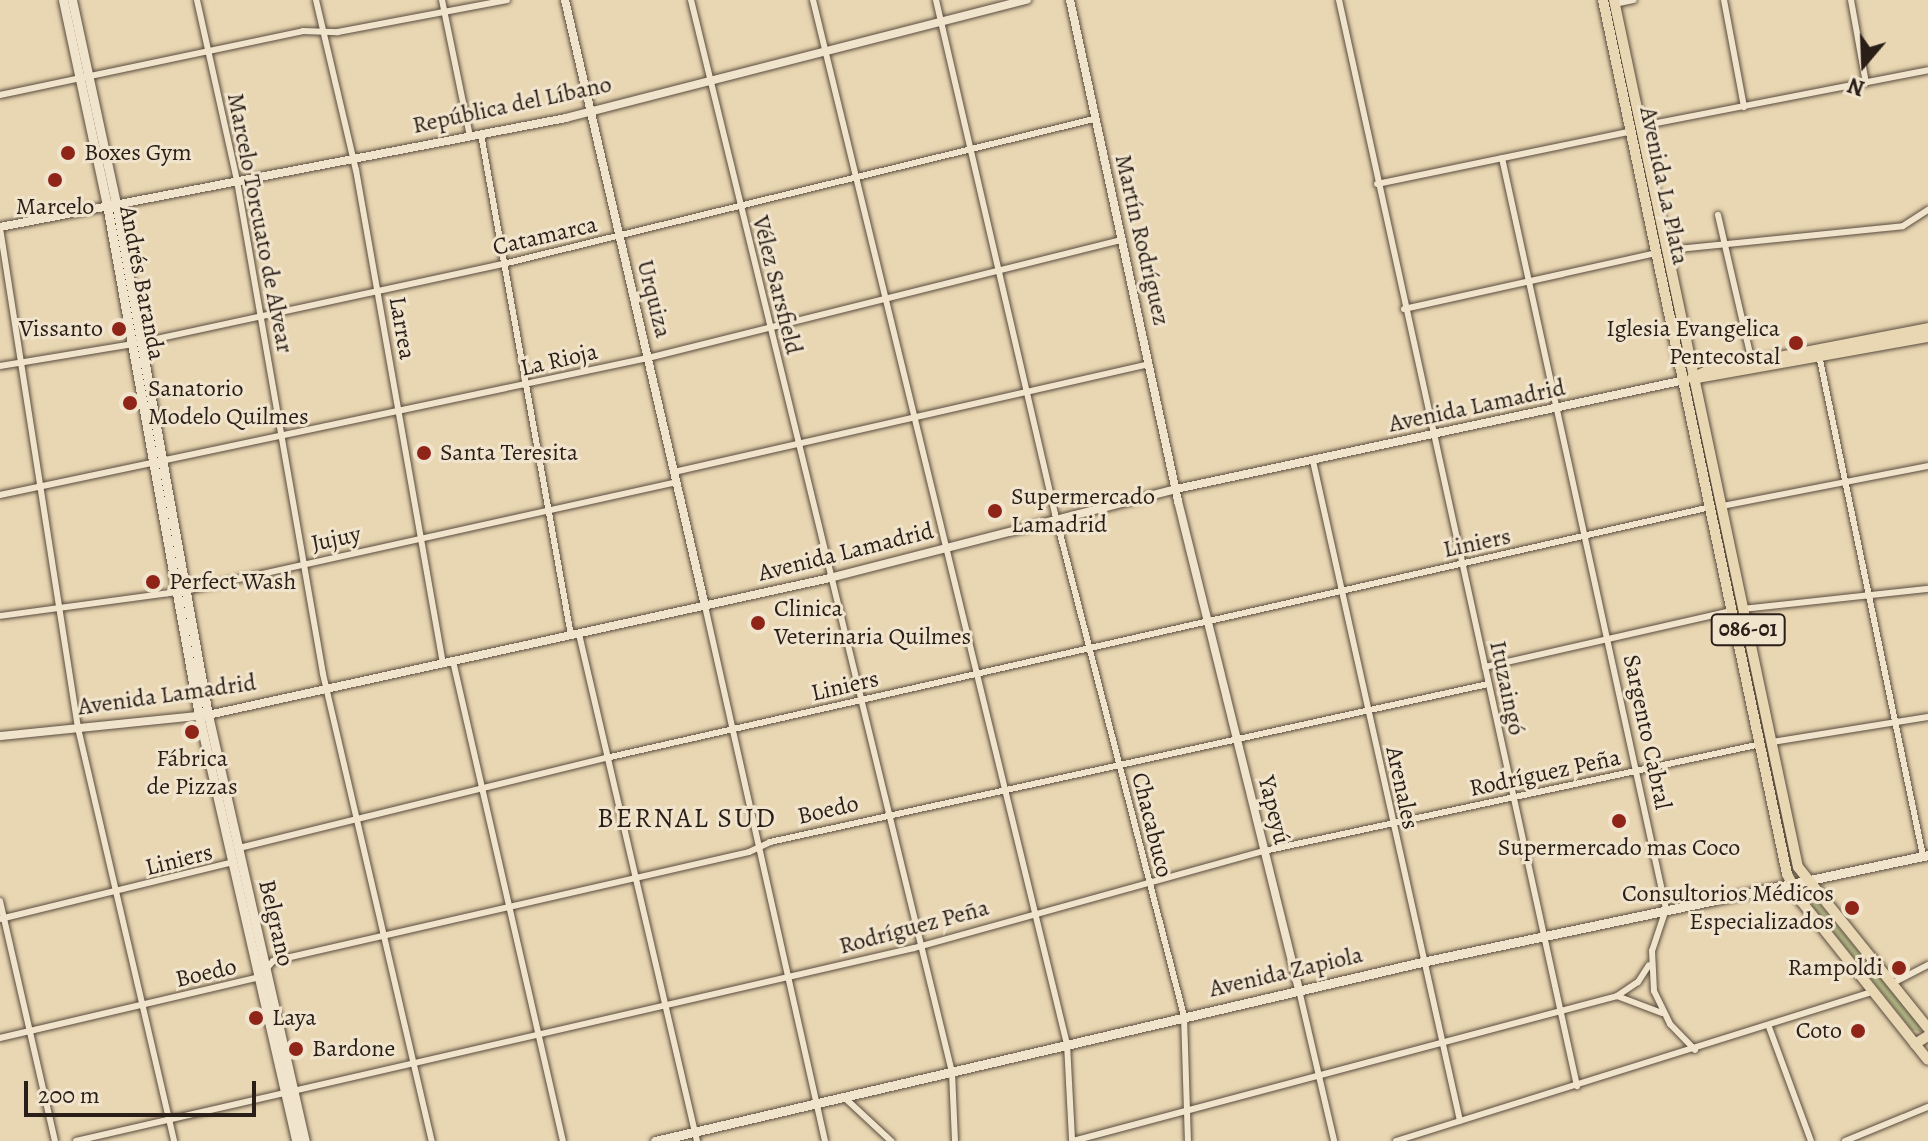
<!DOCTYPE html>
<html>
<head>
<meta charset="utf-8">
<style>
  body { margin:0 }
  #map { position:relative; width:1928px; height:1141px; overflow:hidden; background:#e9d6b2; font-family:Alegreya,serif }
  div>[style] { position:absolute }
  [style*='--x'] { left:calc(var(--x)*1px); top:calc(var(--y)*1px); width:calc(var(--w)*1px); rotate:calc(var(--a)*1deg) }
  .green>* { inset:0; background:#b8bd8a }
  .roads { filter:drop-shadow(0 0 2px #594c3e) drop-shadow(0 0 2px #594c3e) }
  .minor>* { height:6px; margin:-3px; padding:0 3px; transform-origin:3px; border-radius:3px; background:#f1e4cd }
  .tertiary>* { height:8px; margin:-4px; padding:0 4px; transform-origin:4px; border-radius:4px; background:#f1e4cd }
  .secondary>* { height:9px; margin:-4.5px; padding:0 4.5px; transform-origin:4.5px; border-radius:4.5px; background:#f1e4cd }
  .primary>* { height:10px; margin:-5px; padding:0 5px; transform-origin:5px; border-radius:5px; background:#e9d6b2 }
  .dots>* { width:22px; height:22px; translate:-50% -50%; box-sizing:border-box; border:4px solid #f1e4cd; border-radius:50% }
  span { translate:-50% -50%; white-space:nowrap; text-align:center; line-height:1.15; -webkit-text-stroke:6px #f1e4cd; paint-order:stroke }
  .shield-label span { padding:2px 6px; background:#f1e4cd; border:2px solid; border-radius:6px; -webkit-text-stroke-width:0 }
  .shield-label { font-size:22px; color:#291e18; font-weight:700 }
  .street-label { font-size:24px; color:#291e18 }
  .poi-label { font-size:24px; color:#291e18 }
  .left { translate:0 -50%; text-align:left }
  .right { translate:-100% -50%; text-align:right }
  .quarter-label { font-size:28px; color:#291e18; letter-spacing:2px }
  .north { position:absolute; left:1824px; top:24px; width:80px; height:80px; -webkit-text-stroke:6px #f1e4cd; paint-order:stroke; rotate:199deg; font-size:22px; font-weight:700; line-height:32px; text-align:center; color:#291e18 }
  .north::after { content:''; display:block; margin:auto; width:28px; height:36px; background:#291e18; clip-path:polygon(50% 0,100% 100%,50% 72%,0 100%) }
  .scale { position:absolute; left:24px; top:1081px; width:232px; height:36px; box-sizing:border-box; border:4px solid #291e18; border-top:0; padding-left:10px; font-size:24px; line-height:28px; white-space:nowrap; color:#291e18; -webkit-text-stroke:6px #f1e4cd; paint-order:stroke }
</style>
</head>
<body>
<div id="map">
  <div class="green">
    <i style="clip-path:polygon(1811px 894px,1920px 1025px,1921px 1032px,1912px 1030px,1806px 898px)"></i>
  </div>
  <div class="roads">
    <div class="minor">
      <i style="--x:197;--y:0;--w:185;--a:77.5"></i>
      <i style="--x:237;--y:181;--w:500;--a:80.1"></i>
      <i style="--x:323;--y:674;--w:480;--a:76.9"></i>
      <i style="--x:316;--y:0;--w:175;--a:76.8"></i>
      <i style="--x:356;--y:170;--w:502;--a:80.01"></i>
      <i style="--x:442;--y:0;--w:139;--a:78.4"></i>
      <i style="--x:691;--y:0;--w:1103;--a:76.32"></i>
      <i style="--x:952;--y:1072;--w:69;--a:87.5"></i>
      <i style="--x:813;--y:0;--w:1074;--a:76.33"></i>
      <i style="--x:1067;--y:1044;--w:97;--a:87"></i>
      <i style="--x:936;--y:0;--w:528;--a:76.96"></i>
      <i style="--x:1055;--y:514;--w:518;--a:75.59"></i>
      <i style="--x:1184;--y:1016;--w:125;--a:88.2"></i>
      <i style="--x:1339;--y:0;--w:1112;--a:77.64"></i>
      <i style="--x:1724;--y:0;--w:109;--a:79.4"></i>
      <i style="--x:1851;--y:0;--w:84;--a:79.8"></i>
      <i style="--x:1615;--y:4;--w:19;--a:-12"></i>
      <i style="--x:0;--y:95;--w:310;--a:-11.9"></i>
      <i style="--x:303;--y:31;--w:35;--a:2"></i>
      <i style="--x:338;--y:32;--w:172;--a:-10.7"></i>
      <i style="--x:1641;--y:126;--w:292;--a:-11"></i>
      <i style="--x:481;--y:134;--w:509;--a:79.82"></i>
      <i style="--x:1502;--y:158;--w:769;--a:77.68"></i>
      <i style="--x:1666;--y:909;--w:44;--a:108.4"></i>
      <i style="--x:1652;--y:951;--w:40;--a:87.1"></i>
      <i style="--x:1654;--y:991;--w:37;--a:64"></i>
      <i style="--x:1670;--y:1024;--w:36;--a:46"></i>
      <i style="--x:1377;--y:184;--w:260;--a:-11.7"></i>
      <i style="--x:1718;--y:215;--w:151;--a:77"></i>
      <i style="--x:0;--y:228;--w:506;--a:81.13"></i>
      <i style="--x:78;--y:728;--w:424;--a:76.9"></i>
      <i style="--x:1668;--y:250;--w:236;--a:-5.8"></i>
      <i style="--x:1903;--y:226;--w:30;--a:-33"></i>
      <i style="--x:1404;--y:309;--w:259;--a:-12.5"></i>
      <i style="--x:1819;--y:355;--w:512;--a:78.27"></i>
      <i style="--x:0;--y:366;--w:135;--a:-9.4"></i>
      <i style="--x:133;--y:344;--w:379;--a:-12.2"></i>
      <i style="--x:503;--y:264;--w:609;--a:-13.79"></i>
      <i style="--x:1313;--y:461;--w:676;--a:77.44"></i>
      <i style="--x:674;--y:472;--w:487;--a:-12.8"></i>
      <i style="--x:0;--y:495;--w:662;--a:-11.94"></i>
      <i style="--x:648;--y:358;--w:487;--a:-14"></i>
      <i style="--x:1722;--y:506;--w:210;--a:-11"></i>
      <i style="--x:705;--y:606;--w:548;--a:77.36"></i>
      <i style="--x:1743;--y:609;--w:186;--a:-6.2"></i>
      <i style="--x:0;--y:616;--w:187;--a:-7.7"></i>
      <i style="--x:185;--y:591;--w:504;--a:-12.49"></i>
      <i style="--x:579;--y:634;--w:521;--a:76.9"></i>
      <i style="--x:453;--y:661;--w:492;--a:77.1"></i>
      <i style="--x:1485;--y:667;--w:253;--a:-12.8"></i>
      <i style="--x:1772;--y:742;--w:158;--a:-9.1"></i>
      <i style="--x:239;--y:848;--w:378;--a:-13.8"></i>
      <i style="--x:606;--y:758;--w:1133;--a:-12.8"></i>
      <i style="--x:0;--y:901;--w:246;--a:77.1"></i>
      <i style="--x:0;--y:919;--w:240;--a:-13.7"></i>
      <i style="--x:267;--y:968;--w:9;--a:-49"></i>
      <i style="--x:273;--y:961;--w:488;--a:-12.9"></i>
      <i style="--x:749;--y:852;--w:23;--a:-25"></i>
      <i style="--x:770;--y:842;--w:735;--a:-12.41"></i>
      <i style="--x:1891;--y:984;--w:42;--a:-27.2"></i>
      <i style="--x:1299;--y:990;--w:155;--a:76.9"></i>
      <i style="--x:1617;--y:996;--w:48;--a:20.7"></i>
      <i style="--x:1769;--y:1027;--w:121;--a:69.8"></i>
      <i style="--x:0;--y:1038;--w:267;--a:-13.2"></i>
      <i style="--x:846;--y:1099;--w:62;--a:43"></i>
      <i style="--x:76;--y:1141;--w:860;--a:-12.97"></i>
      <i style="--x:914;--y:948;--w:363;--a:-15.5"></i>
      <i style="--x:1264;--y:851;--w:508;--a:-12.15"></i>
      <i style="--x:1073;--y:1141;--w:563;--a:-14.92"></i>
      <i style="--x:1617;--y:996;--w:25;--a:-34"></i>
      <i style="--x:1638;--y:982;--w:20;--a:-57"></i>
      <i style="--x:1396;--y:1141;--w:499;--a:-17.4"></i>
      <i style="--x:1845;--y:1141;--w:90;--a:-22.3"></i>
    </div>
    <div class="tertiary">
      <i style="--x:565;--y:0;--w:622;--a:76.99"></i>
      <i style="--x:1070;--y:0;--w:513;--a:77.83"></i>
      <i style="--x:1178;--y:501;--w:504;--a:76.1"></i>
      <i style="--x:0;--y:227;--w:576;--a:-10.9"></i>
      <i style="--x:566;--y:118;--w:476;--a:-14.4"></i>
      <i style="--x:0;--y:736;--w:209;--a:-5.8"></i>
      <i style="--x:208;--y:715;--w:637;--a:-12.42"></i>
      <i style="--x:830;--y:578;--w:357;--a:-14.4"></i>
      <i style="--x:1176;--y:489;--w:521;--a:-12.09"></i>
    </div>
    <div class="secondary">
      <i style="--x:63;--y:0;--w:210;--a:77.9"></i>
      <i style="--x:107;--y:205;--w:519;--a:79.79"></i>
      <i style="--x:199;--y:716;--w:436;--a:77.1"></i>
      <i style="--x:72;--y:0;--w:208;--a:77.8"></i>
      <i style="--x:116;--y:203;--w:520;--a:79.81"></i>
      <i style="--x:208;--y:715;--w:437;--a:77.2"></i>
      <i style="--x:655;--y:1141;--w:788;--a:-13.14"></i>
      <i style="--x:1422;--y:962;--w:517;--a:-11.94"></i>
    </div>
    <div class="primary">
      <i style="--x:1603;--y:0;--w:893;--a:78.11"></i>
      <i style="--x:1787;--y:874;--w:30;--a:63"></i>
      <i style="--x:1801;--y:901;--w:203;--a:51.4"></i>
      <i style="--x:1614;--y:0;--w:886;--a:78.02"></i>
      <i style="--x:1798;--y:867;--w:207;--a:51.1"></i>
      <i style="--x:1692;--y:378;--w:17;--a:-25"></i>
      <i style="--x:1707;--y:371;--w:225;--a:-11"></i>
      <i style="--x:1697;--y:378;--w:235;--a:-10.1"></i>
      <i style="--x:1915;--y:1044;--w:15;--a:-32"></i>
    </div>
  </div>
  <div class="dots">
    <i style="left:68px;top:153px;background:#8f2418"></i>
    <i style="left:55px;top:180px;background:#8f2418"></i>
    <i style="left:119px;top:329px;background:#8f2418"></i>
    <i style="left:1796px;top:343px;background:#8f2418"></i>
    <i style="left:130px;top:403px;background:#8f2418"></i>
    <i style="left:424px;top:453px;background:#8f2418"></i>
    <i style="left:995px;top:511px;background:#8f2418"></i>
    <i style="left:153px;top:582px;background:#8f2418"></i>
    <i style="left:758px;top:623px;background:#8f2418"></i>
    <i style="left:192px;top:732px;background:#8f2418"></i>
    <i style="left:1619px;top:821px;background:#8f2418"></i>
    <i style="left:1852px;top:908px;background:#8f2418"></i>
    <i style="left:1899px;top:968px;background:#8f2418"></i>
    <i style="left:256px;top:1018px;background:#8f2418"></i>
    <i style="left:1858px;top:1031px;background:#8f2418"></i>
    <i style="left:296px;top:1049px;background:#8f2418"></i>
  </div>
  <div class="shield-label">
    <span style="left:1748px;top:630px">086-01</span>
  </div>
  <div class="street-label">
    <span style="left:512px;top:105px;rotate:-12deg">República del Líbano</span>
    <span style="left:1664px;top:186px;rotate:78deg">Avenida La Plata</span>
    <span style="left:260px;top:223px;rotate:79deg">Marcelo Torcuato de Alvear</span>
    <span style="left:545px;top:236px;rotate:-13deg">Catamarca</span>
    <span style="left:1142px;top:240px;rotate:77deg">Martín Rodríguez</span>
    <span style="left:142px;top:283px;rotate:79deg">Andrés Baranda</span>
    <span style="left:777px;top:285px;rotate:76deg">Vélez Sarsfield</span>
    <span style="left:654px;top:299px;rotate:76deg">Urquiza</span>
    <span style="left:402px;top:328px;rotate:80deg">Larrea</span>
    <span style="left:559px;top:360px;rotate:-13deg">La Rioja</span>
    <span style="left:1477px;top:406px;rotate:-12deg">Avenida Lamadrid</span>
    <span style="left:336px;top:539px;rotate:-12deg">Jujuy</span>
    <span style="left:1477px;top:543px;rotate:-12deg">Liniers</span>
    <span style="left:846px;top:552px;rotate:-14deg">Avenida Lamadrid</span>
    <span style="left:845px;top:686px;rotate:-13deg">Liniers</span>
    <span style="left:1507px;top:688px;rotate:78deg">Ituzaingó</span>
    <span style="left:167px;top:695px;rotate:-8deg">Avenida Lamadrid</span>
    <span style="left:1647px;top:732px;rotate:78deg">Sargento Cabral</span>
    <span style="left:1545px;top:773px;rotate:-12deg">Rodríguez Peña</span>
    <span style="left:1402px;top:788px;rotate:78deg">Arenales</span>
    <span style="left:828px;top:810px;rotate:-13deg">Boedo</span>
    <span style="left:1274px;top:810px;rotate:76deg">Yapeyú</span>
    <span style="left:1152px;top:825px;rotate:76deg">Chacabuco</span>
    <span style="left:179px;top:860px;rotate:-14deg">Liniers</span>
    <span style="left:276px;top:923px;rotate:77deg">Belgrano</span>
    <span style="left:914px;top:927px;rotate:-15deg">Rodríguez Peña</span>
    <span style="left:1286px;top:972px;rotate:-13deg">Avenida Zapiola</span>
    <span style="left:206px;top:973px;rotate:-13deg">Boedo</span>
  </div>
  <div class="poi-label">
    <span class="left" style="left:84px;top:153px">Boxes Gym</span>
    <span style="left:55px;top:207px">Marcelo</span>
    <span class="right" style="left:103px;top:329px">Vissanto</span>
    <span class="right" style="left:1780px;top:343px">Iglesia Evangelica<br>Pentecostal</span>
    <span class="left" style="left:148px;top:403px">Sanatorio<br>Modelo Quilmes</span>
    <span class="left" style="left:440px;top:453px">Santa Teresita</span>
    <span class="left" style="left:1011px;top:511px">Supermercado<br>Lamadrid</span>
    <span class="left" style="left:169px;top:582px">Perfect Wash</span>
    <span class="left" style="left:774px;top:623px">Clinica<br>Veterinaria Quilmes</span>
    <span style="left:192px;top:773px">Fábrica<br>de Pizzas</span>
    <span style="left:1619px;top:848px">Supermercado mas Coco</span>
    <span class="right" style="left:1834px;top:908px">Consultorios Médicos<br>Especializados</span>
    <span class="right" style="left:1883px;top:968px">Rampoldi</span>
    <span class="left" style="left:272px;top:1018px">Laya</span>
    <span class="right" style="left:1842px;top:1031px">Coto</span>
    <span class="left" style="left:312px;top:1049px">Bardone</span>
  </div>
  <div class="quarter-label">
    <span style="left:687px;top:818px">BERNAL SUD</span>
  </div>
  <div class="north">N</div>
  <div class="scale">200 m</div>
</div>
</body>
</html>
